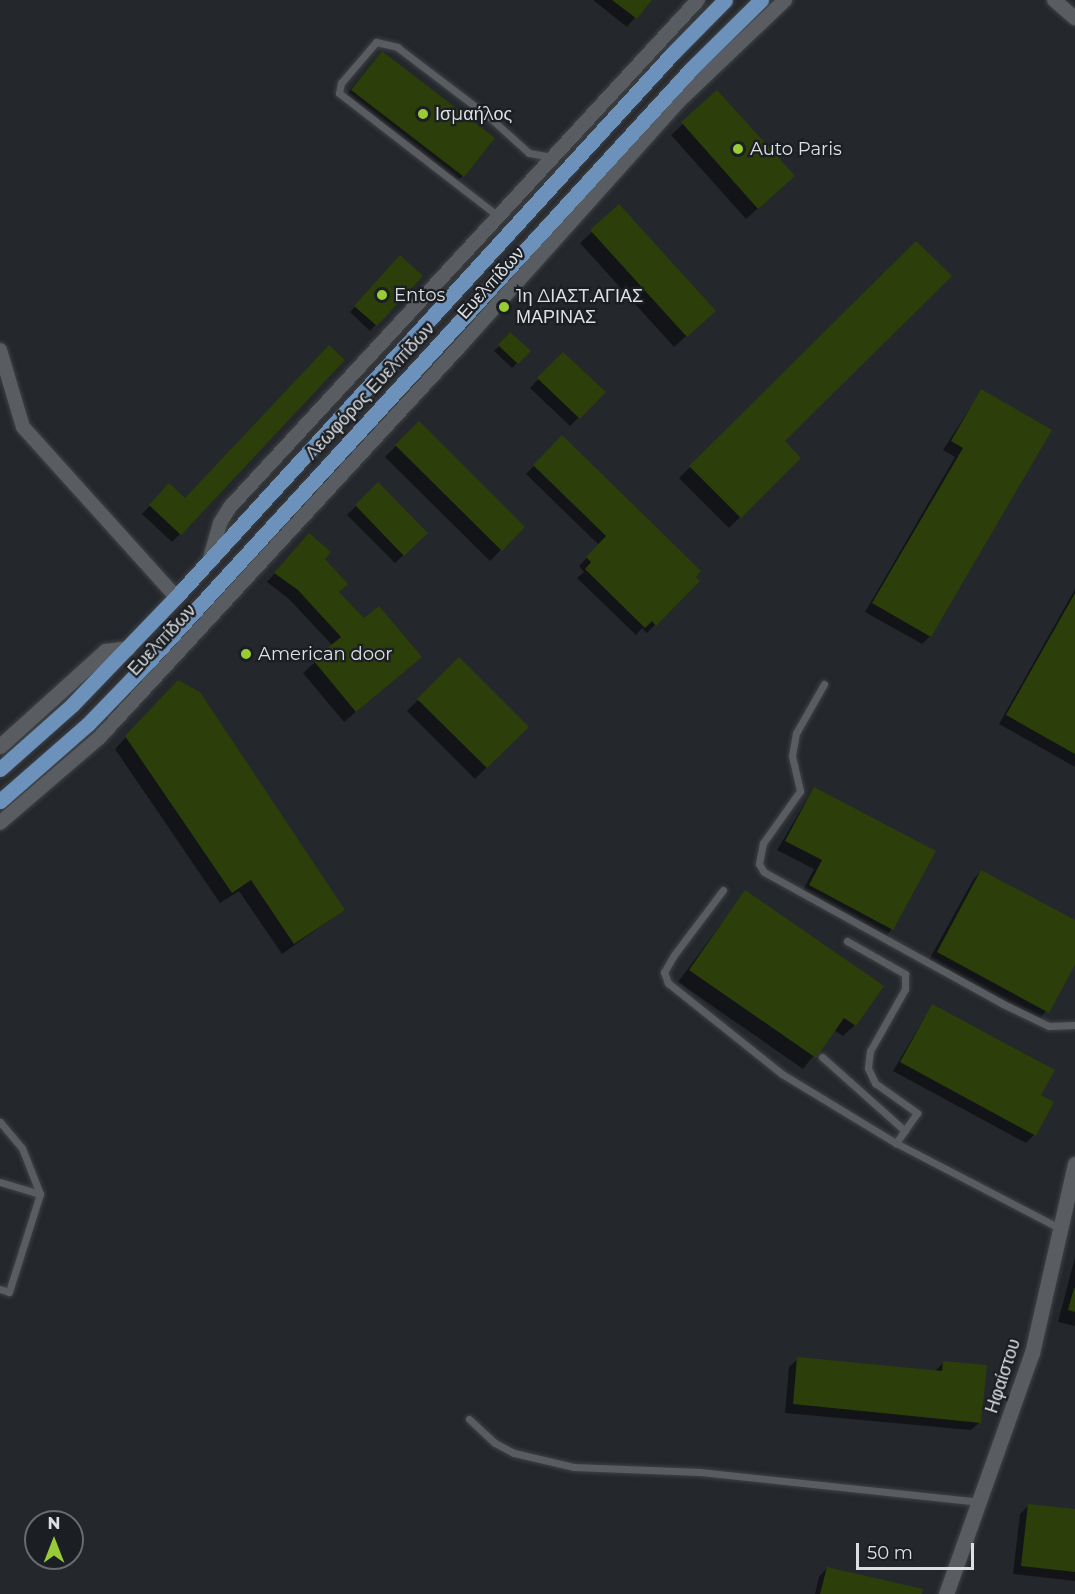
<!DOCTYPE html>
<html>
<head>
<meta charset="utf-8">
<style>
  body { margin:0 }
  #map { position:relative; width:1075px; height:1594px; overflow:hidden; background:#24272c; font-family:Montserrat,sans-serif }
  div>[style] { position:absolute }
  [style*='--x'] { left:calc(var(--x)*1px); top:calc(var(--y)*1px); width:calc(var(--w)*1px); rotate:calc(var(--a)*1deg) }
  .shadow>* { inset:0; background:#0007 }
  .building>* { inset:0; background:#2c3e09 }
  .roads { filter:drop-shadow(0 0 2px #3f4245) drop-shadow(0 0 2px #3f4245) }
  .lane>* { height:7px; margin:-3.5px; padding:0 3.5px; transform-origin:3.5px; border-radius:3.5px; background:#595d62 }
  .street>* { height:14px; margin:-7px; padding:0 7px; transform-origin:7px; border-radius:7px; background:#595d62 }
  .secondary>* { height:15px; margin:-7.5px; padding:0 7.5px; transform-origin:7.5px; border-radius:7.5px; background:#595d62 }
  .primary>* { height:15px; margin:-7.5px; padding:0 7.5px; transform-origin:7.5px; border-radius:7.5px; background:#6c91bb }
  .dots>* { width:16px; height:16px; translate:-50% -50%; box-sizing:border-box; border:3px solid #1b1e22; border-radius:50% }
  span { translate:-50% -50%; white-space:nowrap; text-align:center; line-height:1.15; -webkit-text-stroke:4.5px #1b1e22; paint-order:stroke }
  .poi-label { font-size:18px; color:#dde0e2 }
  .left { translate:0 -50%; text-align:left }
  .street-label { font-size:18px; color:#dde0e2 }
  .north { position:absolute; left:24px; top:1510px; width:60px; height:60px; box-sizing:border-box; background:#1b1e22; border:2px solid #696c6f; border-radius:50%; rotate:0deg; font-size:16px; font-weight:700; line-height:24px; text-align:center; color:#dde0e2 }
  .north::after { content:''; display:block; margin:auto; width:21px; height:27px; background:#98cb36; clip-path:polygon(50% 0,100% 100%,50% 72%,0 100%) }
  .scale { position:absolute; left:856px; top:1543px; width:118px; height:27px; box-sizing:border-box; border:3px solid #dde0e2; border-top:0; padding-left:8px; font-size:18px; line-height:21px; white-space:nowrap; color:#dde0e2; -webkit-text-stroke:4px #1b1e22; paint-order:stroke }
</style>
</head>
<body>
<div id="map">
  <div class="shadow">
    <i style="clip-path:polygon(593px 0,650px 0,627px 27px)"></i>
    <i style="clip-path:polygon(382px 52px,493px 138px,455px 185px,343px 99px)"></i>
    <i style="clip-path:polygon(717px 92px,781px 188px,746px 219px,671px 135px)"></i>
    <i style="clip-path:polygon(619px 207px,702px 322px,674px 347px,580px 243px)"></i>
    <i style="clip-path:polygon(916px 243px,783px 441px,799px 458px,729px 528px,679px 478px)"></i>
    <i style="clip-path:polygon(401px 257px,421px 276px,370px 331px,350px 312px)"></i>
    <i style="clip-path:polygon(511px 334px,529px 351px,512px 368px,494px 351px)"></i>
    <i style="clip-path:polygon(563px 354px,604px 392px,570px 426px,530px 388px)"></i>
    <i style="clip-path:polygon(981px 391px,930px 636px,922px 644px,865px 612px,955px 457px,943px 450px)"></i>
    <i style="clip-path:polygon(419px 423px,523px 527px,490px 561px,385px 457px)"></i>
    <i style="clip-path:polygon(562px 437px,698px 581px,647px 633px,642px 628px,636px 635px,577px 578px,584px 572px,579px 566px,599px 545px,526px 474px)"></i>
    <i style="clip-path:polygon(378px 484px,426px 533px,395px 563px,347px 515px)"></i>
    <i style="clip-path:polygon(161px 494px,180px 534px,172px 542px,142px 514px)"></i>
    <i style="clip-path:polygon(301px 543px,323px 559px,338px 593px,364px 620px,420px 657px,344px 722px,303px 673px,333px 646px,289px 599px,267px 582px)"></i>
    <i style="clip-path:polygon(1075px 589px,1075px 767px,999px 724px)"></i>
    <i style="clip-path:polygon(459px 659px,527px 727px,475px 779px,407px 711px)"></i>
    <i style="clip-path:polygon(167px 693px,344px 910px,282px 954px,239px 891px,220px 903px,115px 749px)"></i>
    <i style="clip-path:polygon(814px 788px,892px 929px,884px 938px,801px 894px,814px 869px,777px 850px)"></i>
    <i style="clip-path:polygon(981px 871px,1075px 922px,1075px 962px,1040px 1020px,929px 960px,973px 880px)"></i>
    <i style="clip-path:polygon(745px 892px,855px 1025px,843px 1036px,834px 1030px,803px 1069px,678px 982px)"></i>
    <i style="clip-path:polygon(932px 1005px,1039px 1096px,1034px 1135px,1026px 1143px,893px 1071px)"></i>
    <i style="clip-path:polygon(1075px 1257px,1075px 1326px,1058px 1322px)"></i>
    <i style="clip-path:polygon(798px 1359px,935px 1371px,944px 1362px,980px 1422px,971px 1430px,785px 1413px,789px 1367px)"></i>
    <i style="clip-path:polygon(1028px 1506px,1075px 1511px,1075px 1581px,1013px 1574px,1020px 1514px)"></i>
    <i style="clip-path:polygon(827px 1568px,920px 1594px,815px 1594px,819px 1577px)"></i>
  </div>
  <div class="building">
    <i style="clip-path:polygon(612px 0,652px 0,637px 19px)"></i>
    <i style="clip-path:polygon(382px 51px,495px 138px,464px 177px,351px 90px)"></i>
    <i style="clip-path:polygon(717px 90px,795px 176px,758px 209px,681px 122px)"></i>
    <i style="clip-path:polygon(619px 204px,716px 311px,687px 337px,590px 230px)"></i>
    <i style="clip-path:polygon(916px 241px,952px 276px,785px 441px,801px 458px,741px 518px,689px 466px)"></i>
    <i style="clip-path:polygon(400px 255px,423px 276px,377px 326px,354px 306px)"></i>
    <i style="clip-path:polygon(510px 332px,531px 351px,518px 364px,498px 345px)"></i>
    <i style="clip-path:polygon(329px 345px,345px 360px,181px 535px,149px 505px,169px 483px,185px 498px)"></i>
    <i style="clip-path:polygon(563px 352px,606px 392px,580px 419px,537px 378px)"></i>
    <i style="clip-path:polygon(981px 389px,1052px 430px,931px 637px,872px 603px,963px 448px,951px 441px)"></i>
    <i style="clip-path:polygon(419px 421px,525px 527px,502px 551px,395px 445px)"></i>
    <i style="clip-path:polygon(562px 435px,701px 571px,696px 577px,700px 581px,656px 626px,652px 621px,645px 628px,585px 569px,591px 562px,586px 557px,606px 536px,533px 465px)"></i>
    <i style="clip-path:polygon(378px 482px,428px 533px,404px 556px,355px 505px)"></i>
    <i style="clip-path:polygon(309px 533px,331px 552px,325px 559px,348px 584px,339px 592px,364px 618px,379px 606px,422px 657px,356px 712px,313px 660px,341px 637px,298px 590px,274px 573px)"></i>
    <i style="clip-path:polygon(1075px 593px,1075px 754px,1006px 715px)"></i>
    <i style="clip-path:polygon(459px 657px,529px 727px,487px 768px,417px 699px)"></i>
    <i style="clip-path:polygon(178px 680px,200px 692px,345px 910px,294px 944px,251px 880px,232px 893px,125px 736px)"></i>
    <i style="clip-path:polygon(814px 787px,936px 851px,893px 930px,809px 885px,822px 860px,785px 841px)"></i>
    <i style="clip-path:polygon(981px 870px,1075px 920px,1075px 965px,1049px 1013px,937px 952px)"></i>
    <i style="clip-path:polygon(745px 890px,884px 986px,856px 1026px,844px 1018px,816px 1058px,689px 970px)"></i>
    <i style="clip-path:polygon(932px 1004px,1055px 1070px,1041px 1095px,1054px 1102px,1036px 1136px,900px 1062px)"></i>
    <i style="clip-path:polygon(1074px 1288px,1075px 1288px,1075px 1312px,1068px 1310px)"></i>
    <i style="clip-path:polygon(797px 1357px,942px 1371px,943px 1361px,987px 1365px,981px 1423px,793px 1404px)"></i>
    <i style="clip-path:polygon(1028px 1504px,1075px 1509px,1075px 1572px,1021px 1566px)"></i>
    <i style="clip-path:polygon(827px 1567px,923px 1589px,922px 1594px,820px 1594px)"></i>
  </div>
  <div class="roads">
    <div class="lane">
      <i style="--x:498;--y:216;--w:201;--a:-142.3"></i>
      <i style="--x:339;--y:93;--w:10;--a:-79"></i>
      <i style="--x:341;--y:83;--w:54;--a:-49.5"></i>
      <i style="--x:376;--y:42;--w:22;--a:13"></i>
      <i style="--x:397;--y:47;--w:114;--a:37.2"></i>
      <i style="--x:488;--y:116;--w:55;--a:42.1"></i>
      <i style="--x:529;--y:153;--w:22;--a:10"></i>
      <i style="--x:824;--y:684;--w:56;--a:119.7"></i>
      <i style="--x:796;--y:733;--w:23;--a:100"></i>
      <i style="--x:792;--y:756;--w:36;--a:77"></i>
      <i style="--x:800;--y:791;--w:64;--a:125.4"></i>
      <i style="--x:763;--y:843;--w:21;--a:101"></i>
      <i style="--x:759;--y:864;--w:9;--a:58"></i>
      <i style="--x:764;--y:872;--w:273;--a:28.9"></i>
      <i style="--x:1003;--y:1004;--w:51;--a:25.6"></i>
      <i style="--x:1049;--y:1026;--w:26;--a:-2"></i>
      <i style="--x:723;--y:890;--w:81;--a:127"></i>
      <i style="--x:674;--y:955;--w:20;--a:120"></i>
      <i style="--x:664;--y:972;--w:12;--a:70"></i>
      <i style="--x:668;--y:983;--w:146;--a:38.6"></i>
      <i style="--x:782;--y:1074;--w:133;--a:31.2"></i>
      <i style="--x:896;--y:1143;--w:186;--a:27.5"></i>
      <i style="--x:847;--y:941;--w:67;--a:29.6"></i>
      <i style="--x:905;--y:974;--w:15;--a:90"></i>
      <i style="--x:905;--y:989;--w:71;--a:119.4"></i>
      <i style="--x:870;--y:1051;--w:17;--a:97"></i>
      <i style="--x:868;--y:1068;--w:17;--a:65"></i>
      <i style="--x:875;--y:1083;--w:52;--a:35.5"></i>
      <i style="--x:917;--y:1113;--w:37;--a:125"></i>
      <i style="--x:822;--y:1057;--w:111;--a:41.7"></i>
      <i style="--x:0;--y:1122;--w:34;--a:50"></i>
      <i style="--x:22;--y:1148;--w:49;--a:68.6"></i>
      <i style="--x:40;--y:1194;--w:103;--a:107.6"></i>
      <i style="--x:9;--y:1292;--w:9;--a:-162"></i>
      <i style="--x:0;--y:1182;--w:42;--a:16.7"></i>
      <i style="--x:469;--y:1419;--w:35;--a:43"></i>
      <i style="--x:495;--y:1443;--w:21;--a:28"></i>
      <i style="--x:514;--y:1453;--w:62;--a:13.1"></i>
      <i style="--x:574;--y:1467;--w:126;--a:2.3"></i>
      <i style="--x:700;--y:1472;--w:281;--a:6.1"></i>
    </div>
    <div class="street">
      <i style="--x:1054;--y:0;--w:28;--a:41"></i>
      <i style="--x:0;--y:350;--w:80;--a:73.4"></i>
      <i style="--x:23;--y:427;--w:229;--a:48"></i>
      <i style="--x:210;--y:558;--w:36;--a:-74"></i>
      <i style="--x:220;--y:523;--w:19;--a:-58"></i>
      <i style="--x:230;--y:507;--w:690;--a:-47.29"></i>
      <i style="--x:0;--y:823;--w:132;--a:-40.7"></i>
      <i style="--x:100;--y:737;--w:531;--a:-47.36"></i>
      <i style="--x:460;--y:346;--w:327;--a:-48.2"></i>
      <i style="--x:678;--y:102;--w:148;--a:-43.6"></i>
    </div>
    <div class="secondary">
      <i style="--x:0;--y:746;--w:142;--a:-42.1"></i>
      <i style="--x:105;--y:651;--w:23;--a:-7"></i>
      <i style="--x:946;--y:1594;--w:256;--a:-70.4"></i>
      <i style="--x:1032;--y:1353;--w:194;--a:-77.2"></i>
    </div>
    <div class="primary">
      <i style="--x:0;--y:769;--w:96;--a:-41.6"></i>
      <i style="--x:72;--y:705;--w:150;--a:-46.1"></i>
      <i style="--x:176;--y:597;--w:737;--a:-47.59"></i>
      <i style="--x:673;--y:53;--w:74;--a:-45.5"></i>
      <i style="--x:0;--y:801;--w:117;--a:-41.2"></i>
      <i style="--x:88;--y:724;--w:85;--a:-46"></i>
      <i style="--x:147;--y:663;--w:807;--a:-47.51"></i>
      <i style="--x:692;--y:68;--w:97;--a:-44.6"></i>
    </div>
  </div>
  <div class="dots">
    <i style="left:423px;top:114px;background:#98cb36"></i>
    <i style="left:738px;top:149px;background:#98cb36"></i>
    <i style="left:382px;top:295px;background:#98cb36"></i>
    <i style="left:504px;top:307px;background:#98cb36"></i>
    <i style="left:246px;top:654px;background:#98cb36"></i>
  </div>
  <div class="poi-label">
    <span class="left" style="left:435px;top:114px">Ισμαήλος</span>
    <span class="left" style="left:750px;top:149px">Auto Paris</span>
    <span class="left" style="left:394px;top:295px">Entos</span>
    <span class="left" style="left:516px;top:307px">1η ΔΙΑΣΤ.ΑΓΙΑΣ<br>ΜΑΡΙΝΑΣ</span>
    <span class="left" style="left:258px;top:654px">American door</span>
  </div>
  <div class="street-label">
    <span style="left:491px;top:283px;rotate:-48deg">Ευελπίδων</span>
    <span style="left:370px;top:391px;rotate:-47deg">Λεωφόρος Ευελπίδων</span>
    <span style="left:162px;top:640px;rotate:-47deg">Ευελπίδων</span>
    <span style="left:1003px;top:1376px;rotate:-72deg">Ηφαίστου</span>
  </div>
  <div class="north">N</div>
  <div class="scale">50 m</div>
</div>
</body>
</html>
